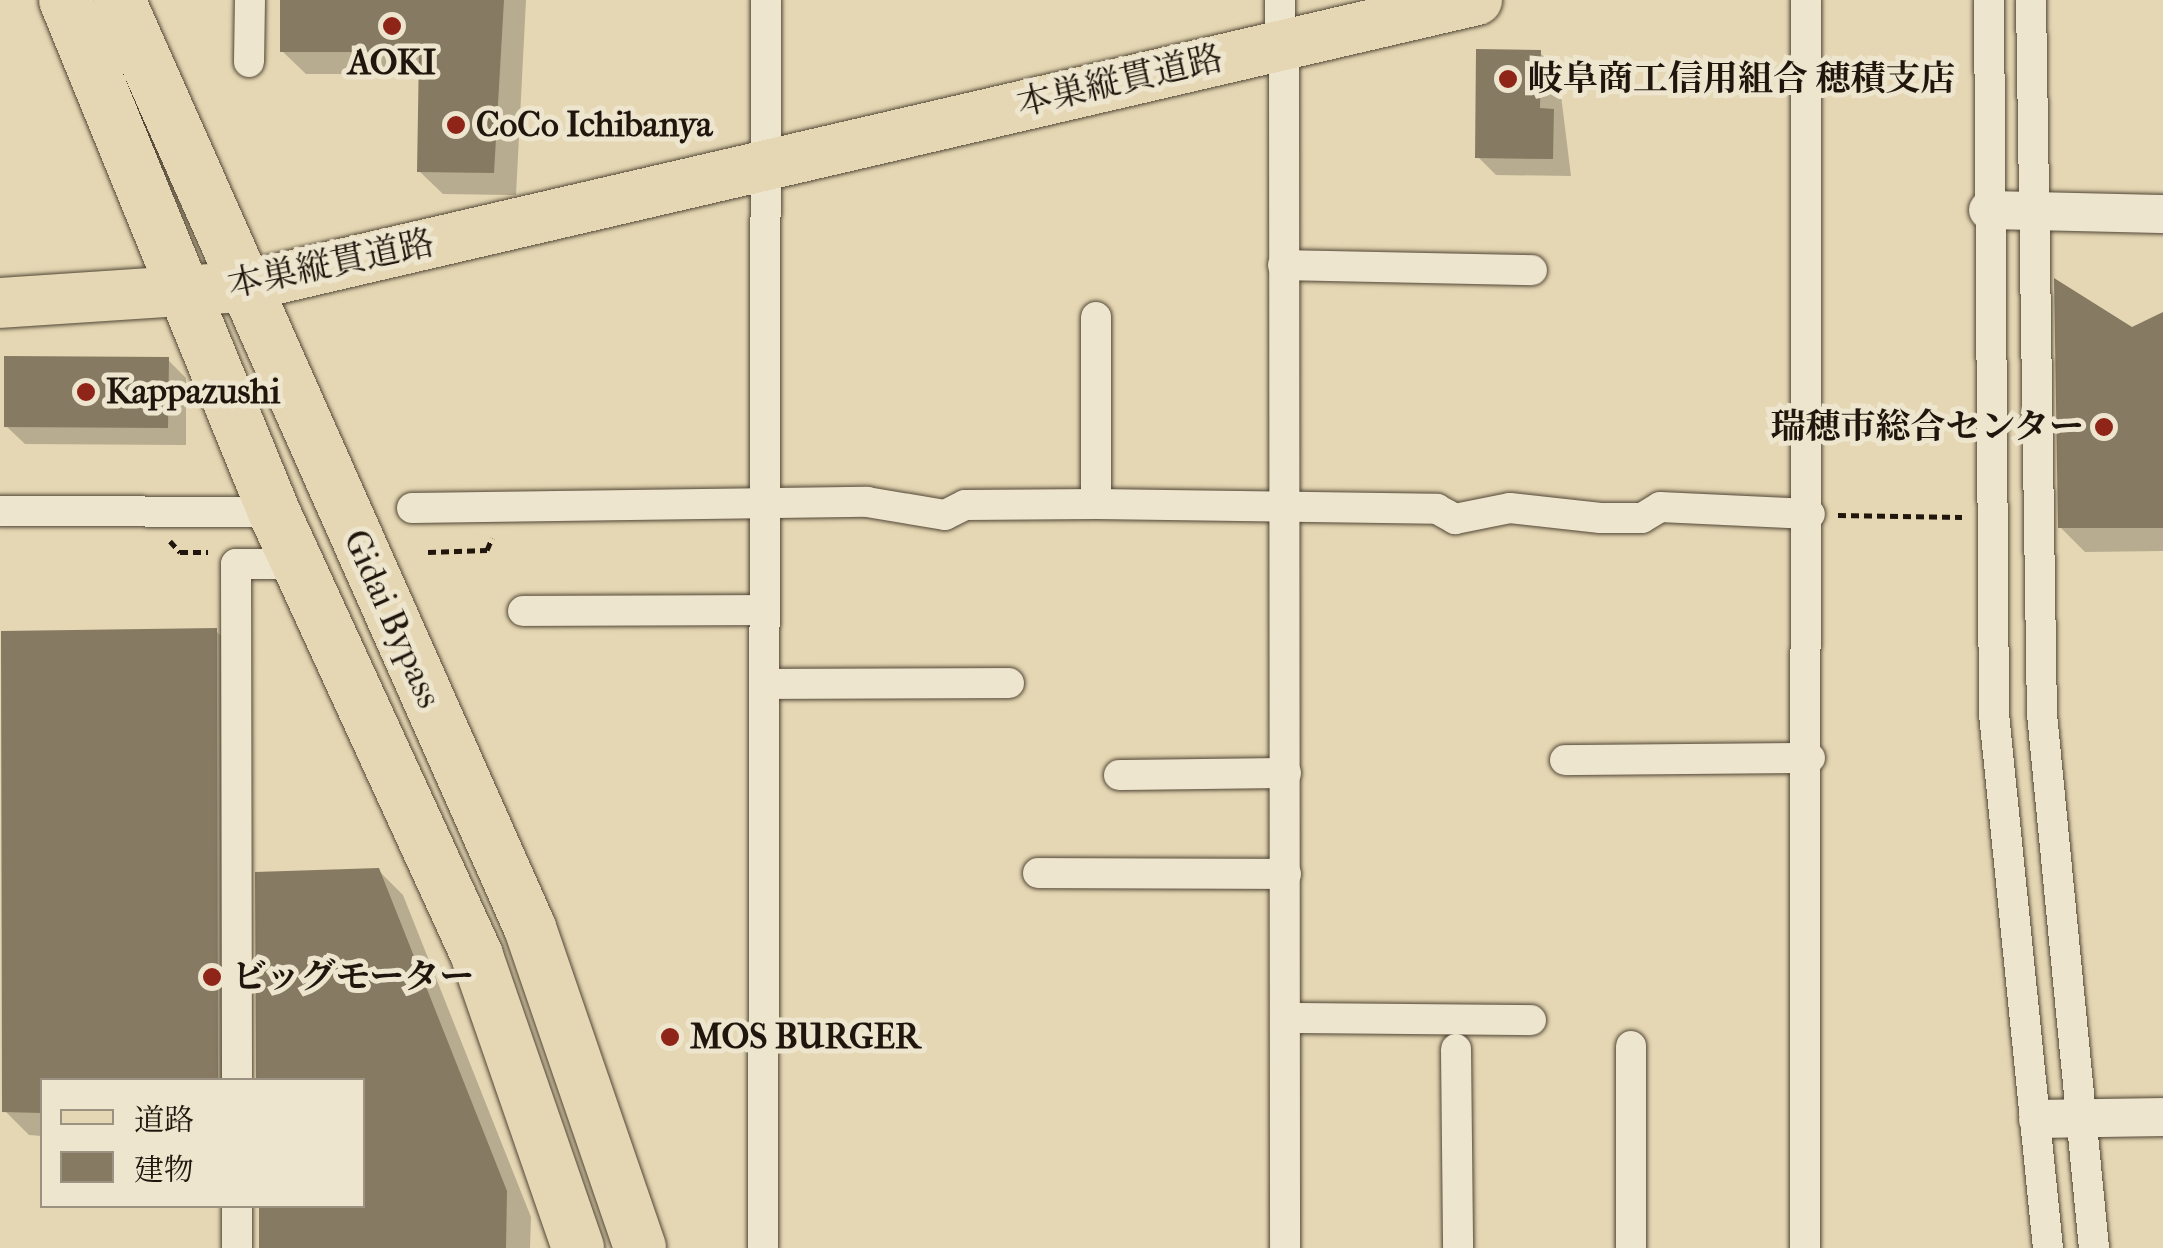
<!DOCTYPE html>
<html>
<head>
<meta charset="utf-8">
<style>
  body { margin:0 }
  #map { position:relative; width:2163px; height:1248px; overflow:hidden; background:#e5d7b3; font-family:"IM FELL French Canon","Noto Serif JP",serif }
  div>[style] { position:absolute }
  [style*='--x'] { left:calc(var(--x)*1px); top:calc(var(--y)*1px); width:calc(var(--w)*1px); rotate:calc(var(--a)*1deg) }
  .shadow>* { inset:0; background:#0003 }
  .building>* { inset:0; background:#867a63 }
  .path>* { height:5px; margin-top:-2.5px; transform-origin:0; background:repeating-linear-gradient(90deg,#20160d 0 8px,transparent 0 13px) }
  .roads { filter:drop-shadow(0 0 2px #514636) drop-shadow(0 0 2px #514636) }
  .minor>* { height:30px; margin:-15px; padding:0 15px; transform-origin:15px; border-radius:15px; background:#eee5ce }
  .tertiary>* { height:38px; margin:-19px; padding:0 19px; transform-origin:19px; border-radius:19px; background:#eee5ce }
  .primary>* { height:50px; margin:-25px; padding:0 25px; transform-origin:25px; border-radius:25px; background:#e5d7b3 }
  .trunk>* { height:52px; margin:-26px; padding:0 26px; transform-origin:26px; border-radius:26px; background:#e5d7b3 }
  .dots>* { width:28px; height:28px; translate:-50% -50%; box-sizing:border-box; border:5px solid #eee5ce; border-radius:50% }
  span { translate:-50% -50%; white-space:nowrap; text-align:center; line-height:1.15; -webkit-text-stroke:10px #eee5ce; paint-order:stroke }
  .poi-label { font-size:35px; color:#20160d; font-weight:700 }
  .left { translate:0 -50%; text-align:left }
  .right { translate:-100% -50%; text-align:right }
  .street-label { font-size:35px; color:#20160d }
  .legend { position:absolute; left:40px; top:1078px; width:325px; height:130px; box-sizing:border-box; background:#eee5ce; border:2px solid #9c9281; margin:0; padding:12px 18px; list-style:none; font-size:30px; color:#20160d }
  .legend li { display:flex; align-items:center; gap:20px; height:50px }
  .legend b { width:50px; border:2px solid #9c9281 }
</style>
</head>
<body>
<div id="map">
  <div class="shadow">
    <i style="clip-path:polygon(282px 0,526px 0,516px 195px,443px 194px,419px 171px,421px 74px,306px 74px,282px 51px)"></i>
    <i style="clip-path:polygon(1540px 53px,1558px 71px,1571px 176px,1496px 175px,1478px 157px)"></i>
    <i style="clip-path:polygon(2163px 322px,2163px 551px,2085px 552px,2060px 527px,2132px 330px)"></i>
    <i style="clip-path:polygon(168px 360px,186px 378px,186px 445px,25px 444px,6px 426px)"></i>
    <i style="clip-path:polygon(216px 631px,241px 655px,242px 1080px,42px 1080px,42px 1136px,29px 1135px,5px 1111px)"></i>
    <i style="clip-path:polygon(378px 870px,403px 895px,531px 1217px,530px 1248px,261px 1248px,261px 1206px,362px 1206px,362px 1080px,258px 1080px,258px 874px)"></i>
  </div>
  <div class="building">
    <i style="clip-path:polygon(280px 0,504px 0,494px 173px,417px 172px,419px 52px,280px 52px)"></i>
    <i style="clip-path:polygon(1476px 49px,1541px 50px,1540px 108px,1554px 109px,1553px 159px,1475px 158px)"></i>
    <i style="clip-path:polygon(2054px 278px,2132px 327px,2163px 312px,2163px 528px,2058px 528px)"></i>
    <i style="clip-path:polygon(4px 356px,169px 357px,168px 428px,4px 427px)"></i>
    <i style="clip-path:polygon(217px 628px,218px 1080px,42px 1080px,42px 1113px,2px 1112px,1px 631px)"></i>
    <i style="clip-path:polygon(379px 868px,507px 1191px,506px 1248px,259px 1248px,259px 1206px,362px 1206px,362px 1080px,256px 1080px,255px 872px)"></i>
  </div>
  <div class="path">
    <i style="--x:1838;--y:515;--w:124;--a:0.9"></i>
    <i style="--x:170;--y:541;--w:15;--a:48"></i>
    <i style="--x:180;--y:552;--w:28;--a:0"></i>
    <i style="--x:428;--y:552;--w:59;--a:-1.9"></i>
    <i style="--x:487;--y:550;--w:13;--a:-67"></i>
  </div>
  <div class="roads">
    <div class="minor">
      <i style="--x:1280;--y:0;--w:44;--a:90"></i>
      <i style="--x:1989;--y:0;--w:714;--a:89.6"></i>
      <i style="--x:1994;--y:714;--w:537;--a:84.23"></i>
      <i style="--x:2031;--y:0;--w:714;--a:89.12"></i>
      <i style="--x:2042;--y:714;--w:537;--a:84.44"></i>
      <i style="--x:1284;--y:43;--w:1205;--a:89.95"></i>
      <i style="--x:249;--y:62;--w:62;--a:-89.1"></i>
      <i style="--x:1283;--y:265;--w:249;--a:1.2"></i>
      <i style="--x:1096;--y:317;--w:187;--a:90"></i>
      <i style="--x:412;--y:508;--w:455;--a:-0.8"></i>
      <i style="--x:867;--y:502;--w:79;--a:9.5"></i>
      <i style="--x:945;--y:515;--w:22;--a:-27"></i>
      <i style="--x:965;--y:505;--w:131;--a:-0.4"></i>
      <i style="--x:1096;--y:504;--w:341;--a:0.8"></i>
      <i style="--x:1437;--y:509;--w:21;--a:29"></i>
      <i style="--x:1455;--y:519;--w:56;--a:-11.3"></i>
      <i style="--x:1510;--y:508;--w:91;--a:6.3"></i>
      <i style="--x:1600;--y:518;--w:42;--a:0"></i>
      <i style="--x:1642;--y:518;--w:21;--a:-31"></i>
      <i style="--x:1660;--y:507;--w:150;--a:2.7"></i>
      <i style="--x:0;--y:511;--w:274;--a:0.2"></i>
      <i style="--x:523;--y:611;--w:241;--a:-0.2"></i>
      <i style="--x:765;--y:684;--w:244;--a:-0.2"></i>
      <i style="--x:1565;--y:760;--w:245;--a:-0.5"></i>
      <i style="--x:1119;--y:775;--w:167;--a:-0.7"></i>
      <i style="--x:1038;--y:873;--w:248;--a:0.2"></i>
      <i style="--x:1286;--y:1018;--w:245;--a:0.5"></i>
      <i style="--x:1631;--y:1046;--w:202;--a:90"></i>
      <i style="--x:1456;--y:1049;--w:199;--a:89.4"></i>
      <i style="--x:237;--y:1080;--w:516;--a:-90.11"></i>
      <i style="--x:236;--y:564;--w:60;--a:0"></i>
      <i style="--x:237;--y:1206;--w:42;--a:90"></i>
      <i style="--x:763;--y:1248;--w:1248;--a:-89.86"></i>
      <i style="--x:1805;--y:1248;--w:1248;--a:-89.95"></i>
    </div>
    <div class="tertiary">
      <i style="--x:1988;--y:210;--w:175;--a:1.3"></i>
      <i style="--x:2038;--y:1119;--w:125;--a:-0.9"></i>
    </div>
    <div class="primary">
      <i style="--x:0;--y:303;--w:243;--a:-3.8"></i>
      <i style="--x:242;--y:287;--w:1268;--a:-13.08"></i>
    </div>
    <div class="trunk">
      <i style="--x:65;--y:0;--w:553;--a:67.79"></i>
      <i style="--x:274;--y:512;--w:488;--a:65.4"></i>
      <i style="--x:477;--y:956;--w:309;--a:70.9"></i>
      <i style="--x:119;--y:0;--w:1015;--a:66.11"></i>
      <i style="--x:530;--y:928;--w:338;--a:71"></i>
    </div>
  </div>
  <div class="dots">
    <i style="left:392px;top:26px;background:#8f2418"></i>
    <i style="left:1508px;top:79px;background:#8f2418"></i>
    <i style="left:456px;top:125px;background:#8f2418"></i>
    <i style="left:86px;top:392px;background:#8f2418"></i>
    <i style="left:2104px;top:427px;background:#8f2418"></i>
    <i style="left:212px;top:977px;background:#8f2418"></i>
    <i style="left:670px;top:1037px;background:#8f2418"></i>
  </div>
  <div class="poi-label">
    <span style="left:392px;top:63px">AOKI</span>
    <span class="left" style="left:1528px;top:79px">岐阜商工信用組合 穂積支店</span>
    <span class="left" style="left:476px;top:125px">CoCo Ichibanya</span>
    <span class="left" style="left:106px;top:392px">Kappazushi</span>
    <span class="right" style="left:2084px;top:427px">瑞穂市総合センター</span>
    <span class="left" style="left:232px;top:977px">ビッグモーター</span>
    <span class="left" style="left:690px;top:1037px">MOS BURGER</span>
  </div>
  <div class="street-label">
    <span style="left:1120px;top:81px;rotate:-13deg">本巣縦貫道路</span>
    <span style="left:331px;top:264px;rotate:-12deg">本巣縦貫道路</span>
    <span style="left:392px;top:619px;rotate:66deg">Gidai Bypass</span>
  </div>
  <ul class="legend">
  <li><b style="height:12px;background:#e5d7b3"></b>道路</li>
  <li><b style="height:28px;background:#867a63"></b>建物</li>
  </ul>
</div>
</body>
</html>
